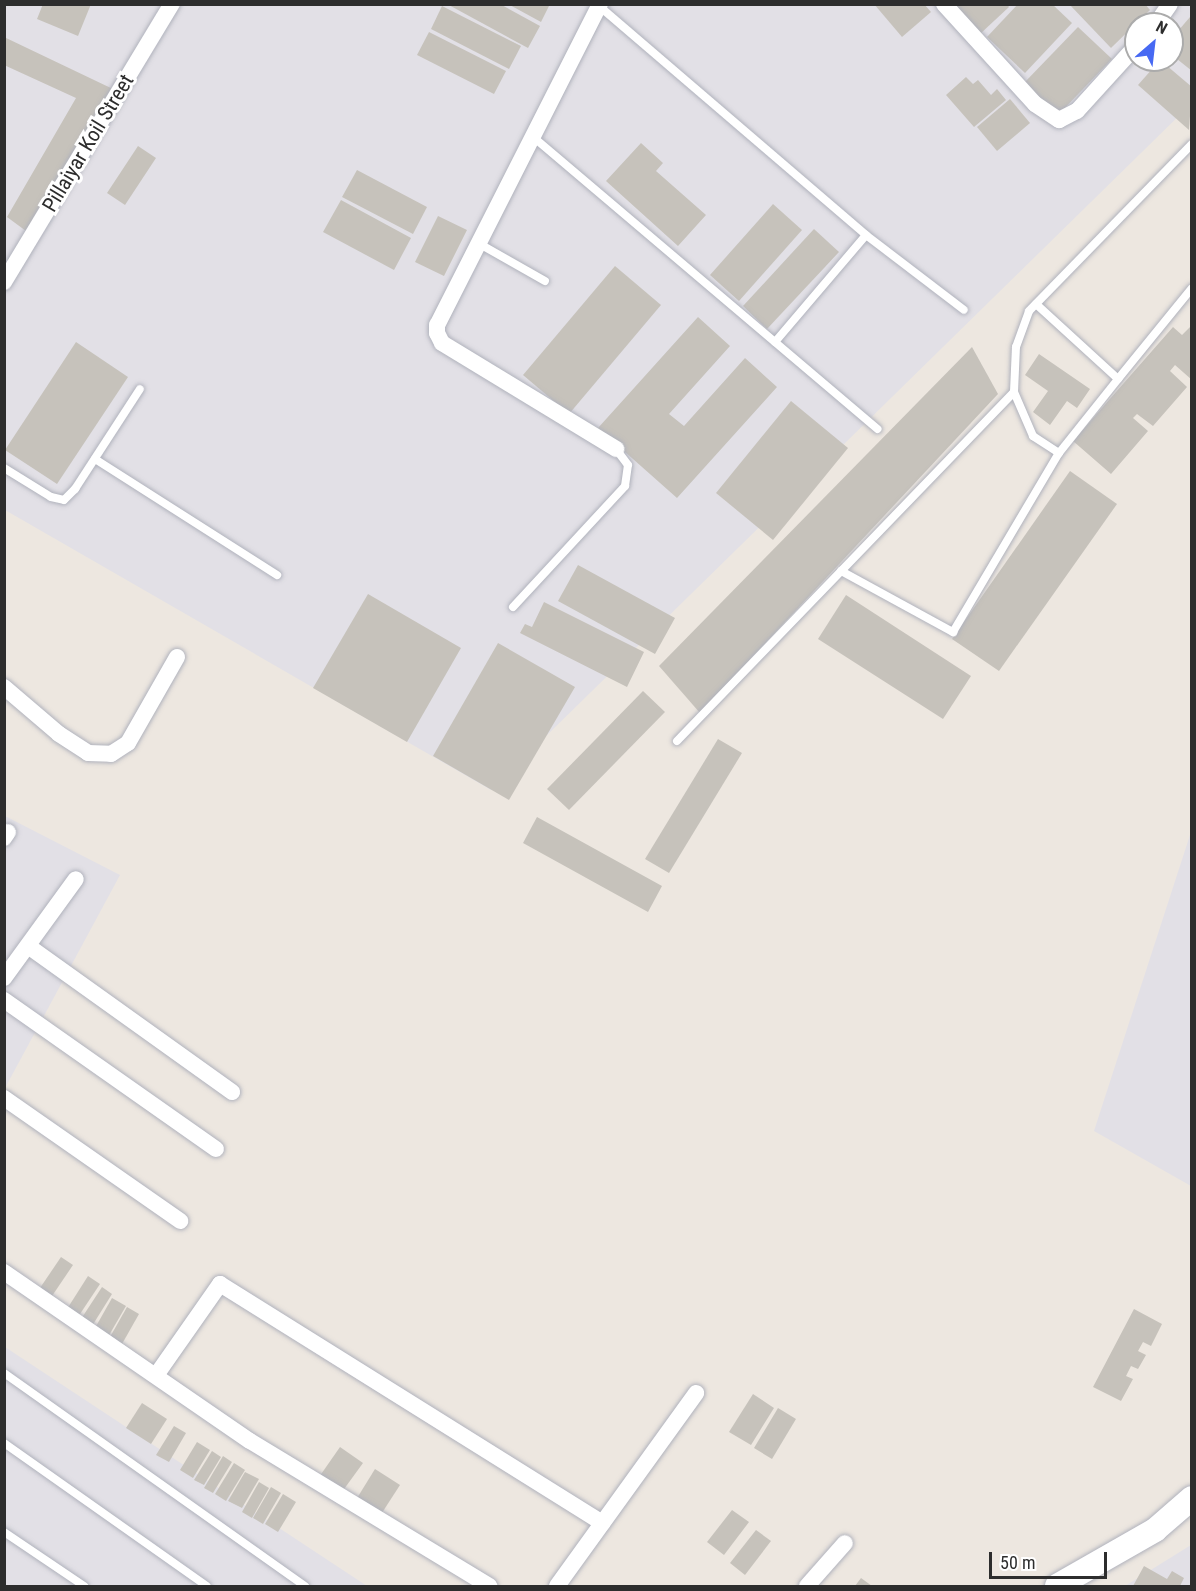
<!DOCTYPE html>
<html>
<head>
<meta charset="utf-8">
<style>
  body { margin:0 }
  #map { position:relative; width:1196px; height:1591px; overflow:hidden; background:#ede7e0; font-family:"Roboto Condensed",sans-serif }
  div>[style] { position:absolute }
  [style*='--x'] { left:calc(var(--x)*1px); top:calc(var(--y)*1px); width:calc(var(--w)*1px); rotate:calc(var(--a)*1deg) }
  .industrial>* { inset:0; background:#e2e0e6 }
  .building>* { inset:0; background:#c6c2bb }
  .roads { filter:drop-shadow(0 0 2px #b0b2bc) drop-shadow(0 0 2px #b0b2bc) }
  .lane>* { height:8px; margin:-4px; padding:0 4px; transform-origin:4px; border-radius:4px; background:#fff }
  .street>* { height:16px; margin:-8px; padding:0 8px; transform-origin:8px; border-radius:8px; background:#fff }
  .secondary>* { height:24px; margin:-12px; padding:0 12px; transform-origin:12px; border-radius:12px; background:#fff }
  span { translate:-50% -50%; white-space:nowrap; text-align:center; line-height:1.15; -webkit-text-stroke:6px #fff; paint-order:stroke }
  .street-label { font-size:21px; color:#2d2d2d }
  .frame { position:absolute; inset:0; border:6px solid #2d2d2d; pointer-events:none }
  .north { position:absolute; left:1124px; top:12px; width:60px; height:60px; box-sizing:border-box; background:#fff; border:2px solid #ababab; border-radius:50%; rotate:28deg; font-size:16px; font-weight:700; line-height:24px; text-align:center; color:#2d2d2d }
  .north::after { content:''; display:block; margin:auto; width:21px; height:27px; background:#4769f3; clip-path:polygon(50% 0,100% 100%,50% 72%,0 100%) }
  .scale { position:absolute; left:989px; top:1552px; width:118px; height:27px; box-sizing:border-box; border:3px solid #2d2d2d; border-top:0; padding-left:8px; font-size:18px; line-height:21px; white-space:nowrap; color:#2d2d2d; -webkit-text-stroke:4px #fff; paint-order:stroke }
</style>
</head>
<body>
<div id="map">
  <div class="industrial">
    <i style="clip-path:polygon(evenodd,5px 5px,1191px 5px,1191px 104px,491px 790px,5px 510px,5px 5px,1136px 24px,1172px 24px,1172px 60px,1136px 60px,1136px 24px)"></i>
    <i style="clip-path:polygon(5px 816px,120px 875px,5px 1088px)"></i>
    <i style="clip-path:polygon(1191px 832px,1192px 1186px,1191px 1186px,1094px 1131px)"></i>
    <i style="clip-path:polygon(5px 1347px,367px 1586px,5px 1586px)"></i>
    <i style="clip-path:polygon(1191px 1545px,1191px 1586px,1125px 1586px)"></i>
  </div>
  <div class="building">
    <i style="clip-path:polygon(43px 4px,91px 4px,78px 36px,37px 19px)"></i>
    <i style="clip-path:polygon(447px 4px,500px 4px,540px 26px,528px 48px)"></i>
    <i style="clip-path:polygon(508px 4px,550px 4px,541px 22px)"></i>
    <i style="clip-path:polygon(874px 4px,924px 4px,931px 12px,902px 37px)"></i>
    <i style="clip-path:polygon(953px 4px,1007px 4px,1009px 7px,980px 34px)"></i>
    <i style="clip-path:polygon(1018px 4px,1052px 4px,1072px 23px,1025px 73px,987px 37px)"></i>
    <i style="clip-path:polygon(1069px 4px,1145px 4px,1150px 10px,1111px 48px)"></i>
    <i style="clip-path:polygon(442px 6px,521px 46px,509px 69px,431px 29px)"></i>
    <i style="clip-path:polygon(1190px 17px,1192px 18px,1192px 71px,1172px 55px,1172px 38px)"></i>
    <i style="clip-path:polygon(1078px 27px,1112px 59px,1058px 115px,1024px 83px)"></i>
    <i style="clip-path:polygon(429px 32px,506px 71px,494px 94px,417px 55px)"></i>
    <i style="clip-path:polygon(4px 37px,115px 90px,26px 231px,7px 217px,76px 98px,4px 65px)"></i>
    <i style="clip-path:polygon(1160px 60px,1192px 87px,1189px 130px,1138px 85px)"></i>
    <i style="clip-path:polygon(966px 77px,973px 84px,978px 80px,991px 95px,997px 89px,1006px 100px,974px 127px,946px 95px)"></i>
    <i style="clip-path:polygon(1010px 99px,1030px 123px,997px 151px,977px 127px)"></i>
    <i style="clip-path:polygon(641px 143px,663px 163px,656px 171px,706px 215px,678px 246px,606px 181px)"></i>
    <i style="clip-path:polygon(138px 146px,156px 158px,125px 205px,107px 193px)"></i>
    <i style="clip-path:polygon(357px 170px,427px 207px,413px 234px,342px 197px)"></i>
    <i style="clip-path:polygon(341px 200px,411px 238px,394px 270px,323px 232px)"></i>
    <i style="clip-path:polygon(773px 204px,802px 230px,739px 301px,710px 275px)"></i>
    <i style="clip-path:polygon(438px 216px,467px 230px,444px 276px,415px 262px)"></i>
    <i style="clip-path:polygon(814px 229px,839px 252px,767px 329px,743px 306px)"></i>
    <i style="clip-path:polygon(615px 266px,661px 305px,569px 414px,523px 375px)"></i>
    <i style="clip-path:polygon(698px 317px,730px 346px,669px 414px,684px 426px,745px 358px,777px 387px,677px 498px,598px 428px)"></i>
    <i style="clip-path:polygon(1192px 325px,1192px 380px,1175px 365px,1170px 371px,1187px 387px,1153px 426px,1137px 414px,1133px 418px,1148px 431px,1111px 474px,1073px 441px,1173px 327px,1182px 335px)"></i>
    <i style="clip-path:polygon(76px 342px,128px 377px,57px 484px,5px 450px)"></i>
    <i style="clip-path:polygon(972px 347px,998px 394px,700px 713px,659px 666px)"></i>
    <i style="clip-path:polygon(1039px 354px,1090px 389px,1077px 408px,1067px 401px,1050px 425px,1033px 412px,1048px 391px,1025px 375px)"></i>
    <i style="clip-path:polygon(791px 401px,848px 448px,773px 540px,716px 493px)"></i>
    <i style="clip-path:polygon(1070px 471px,1117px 504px,999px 671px,952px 639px)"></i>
    <i style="clip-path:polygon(578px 565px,675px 618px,655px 654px,558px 601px)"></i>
    <i style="clip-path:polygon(368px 594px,461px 648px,407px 742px,313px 688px)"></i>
    <i style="clip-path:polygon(846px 595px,971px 676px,943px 719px,818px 639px)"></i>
    <i style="clip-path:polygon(544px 602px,644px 652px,627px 687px,520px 633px,525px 624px,532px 627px)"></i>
    <i style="clip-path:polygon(498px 643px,575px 687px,509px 800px,433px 756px)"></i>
    <i style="clip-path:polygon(643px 691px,665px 712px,569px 810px,547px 789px)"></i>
    <i style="clip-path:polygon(718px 739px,742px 753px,669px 873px,645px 859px)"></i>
    <i style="clip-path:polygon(537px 817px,662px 886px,648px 912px,523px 843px)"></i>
    <i style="clip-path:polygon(61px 1257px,73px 1265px,52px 1296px,40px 1288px)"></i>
    <i style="clip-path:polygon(88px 1276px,100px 1284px,78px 1317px,67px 1309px)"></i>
    <i style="clip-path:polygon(102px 1287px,112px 1294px,92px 1326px,81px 1319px)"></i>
    <i style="clip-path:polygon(112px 1298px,126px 1306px,108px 1337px,95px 1328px)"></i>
    <i style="clip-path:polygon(127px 1307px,139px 1314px,122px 1344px,110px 1337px)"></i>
    <i style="clip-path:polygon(1134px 1309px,1162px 1324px,1151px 1346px,1143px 1342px,1138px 1351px,1146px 1355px,1138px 1369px,1131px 1366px,1126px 1376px,1133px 1379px,1121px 1401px,1093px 1387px)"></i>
    <i style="clip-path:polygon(753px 1394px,774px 1408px,751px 1445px,729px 1432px)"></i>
    <i style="clip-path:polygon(142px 1403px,167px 1419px,151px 1444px,126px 1428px)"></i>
    <i style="clip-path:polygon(778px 1408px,796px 1419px,772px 1459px,754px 1448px)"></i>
    <i style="clip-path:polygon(174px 1426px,186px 1433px,169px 1462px,156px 1455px)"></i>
    <i style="clip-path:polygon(197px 1442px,210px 1450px,193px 1478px,180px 1470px)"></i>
    <i style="clip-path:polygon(340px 1447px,363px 1463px,339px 1496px,317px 1480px)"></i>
    <i style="clip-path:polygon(212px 1451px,221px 1457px,204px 1485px,194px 1480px)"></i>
    <i style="clip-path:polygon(223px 1456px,232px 1462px,213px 1493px,204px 1488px)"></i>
    <i style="clip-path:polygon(234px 1463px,245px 1470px,226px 1501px,215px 1494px)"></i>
    <i style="clip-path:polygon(375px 1469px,400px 1485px,378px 1519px,354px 1503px)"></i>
    <i style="clip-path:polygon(245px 1472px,259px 1479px,242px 1508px,228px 1501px)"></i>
    <i style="clip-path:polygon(259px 1482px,269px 1488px,252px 1518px,242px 1512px)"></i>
    <i style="clip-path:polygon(271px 1487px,281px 1493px,263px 1524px,253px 1518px)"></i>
    <i style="clip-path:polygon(283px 1494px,296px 1502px,278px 1532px,265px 1524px)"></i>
    <i style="clip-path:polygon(732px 1510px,749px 1522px,724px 1555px,707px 1542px)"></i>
    <i style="clip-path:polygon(756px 1530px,771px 1541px,745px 1575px,730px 1563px)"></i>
    <i style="clip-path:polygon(1144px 1566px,1167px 1579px,1172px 1571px,1184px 1578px,1180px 1586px,1133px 1586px)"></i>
    <i style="clip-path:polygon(861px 1578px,872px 1586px,855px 1586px)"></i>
  </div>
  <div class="roads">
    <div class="lane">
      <i style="--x:599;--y:6;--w:352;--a:40.6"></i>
      <i style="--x:866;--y:235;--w:123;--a:37.4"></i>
      <i style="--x:532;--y:136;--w:453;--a:40.3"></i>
      <i style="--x:478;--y:243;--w:77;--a:29.6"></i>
      <i style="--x:1036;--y:304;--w:111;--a:42.4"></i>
      <i style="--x:1118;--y:379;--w:117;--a:-50.9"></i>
      <i style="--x:775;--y:342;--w:140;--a:-49.6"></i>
      <i style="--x:1059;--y:453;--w:31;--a:-147"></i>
      <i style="--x:1033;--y:436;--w:48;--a:-113.4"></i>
      <i style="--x:1014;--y:392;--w:45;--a:-87.5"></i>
      <i style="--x:1016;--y:347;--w:38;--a:-70"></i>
      <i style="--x:1029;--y:311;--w:233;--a:-45.7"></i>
      <i style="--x:95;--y:459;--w:216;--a:32.5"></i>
      <i style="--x:4;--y:468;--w:55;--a:31.7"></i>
      <i style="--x:51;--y:497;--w:13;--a:13"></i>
      <i style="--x:64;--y:500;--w:16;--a:-45"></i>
      <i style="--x:75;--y:489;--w:119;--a:-57"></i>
      <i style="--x:841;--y:571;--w:128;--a:28.6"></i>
      <i style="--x:953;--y:632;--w:208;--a:-59.4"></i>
      <i style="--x:1059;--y:453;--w:95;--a:-51.4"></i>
      <i style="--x:513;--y:607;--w:165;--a:-47.2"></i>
      <i style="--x:625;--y:486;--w:21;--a:-82"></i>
      <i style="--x:628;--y:465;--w:20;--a:-127"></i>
      <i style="--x:677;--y:741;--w:485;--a:-46"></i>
      <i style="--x:4;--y:1373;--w:369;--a:35.3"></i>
      <i style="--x:4;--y:1443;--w:248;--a:35.2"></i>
      <i style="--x:4;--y:1532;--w:97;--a:34"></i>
    </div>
    <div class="street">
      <i style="--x:600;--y:4;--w:360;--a:116.9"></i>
      <i style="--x:437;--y:325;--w:8;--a:90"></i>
      <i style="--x:437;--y:333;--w:11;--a:63"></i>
      <i style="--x:442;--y:343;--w:204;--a:31.3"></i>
      <i style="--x:944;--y:4;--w:135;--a:47.7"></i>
      <i style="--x:1035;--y:104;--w:29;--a:34"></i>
      <i style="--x:1059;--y:120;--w:20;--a:-27"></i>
      <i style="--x:1077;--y:111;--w:88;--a:-47.8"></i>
      <i style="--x:1156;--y:24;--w:24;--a:-55"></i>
      <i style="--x:4;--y:282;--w:325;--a:-58.9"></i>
      <i style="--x:4;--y:687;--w:72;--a:40.5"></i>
      <i style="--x:59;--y:734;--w:35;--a:33"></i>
      <i style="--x:88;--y:753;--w:23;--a:2"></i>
      <i style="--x:111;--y:754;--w:20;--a:-33"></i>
      <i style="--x:128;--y:743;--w:99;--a:-60.3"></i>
      <i style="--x:4;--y:838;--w:7;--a:-56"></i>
      <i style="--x:28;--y:946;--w:251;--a:35.6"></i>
      <i style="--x:4;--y:978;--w:122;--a:-54"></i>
      <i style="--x:4;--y:1000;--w:259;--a:35.1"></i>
      <i style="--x:4;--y:1098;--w:215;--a:34.9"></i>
      <i style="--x:4;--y:1272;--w:298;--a:34.5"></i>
      <i style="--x:250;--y:1441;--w:280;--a:31.2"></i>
      <i style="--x:157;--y:1374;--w:110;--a:-55"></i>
      <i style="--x:220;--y:1284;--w:451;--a:32"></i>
      <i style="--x:557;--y:1586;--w:238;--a:-54.2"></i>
      <i style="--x:807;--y:1586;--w:57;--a:-48.5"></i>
    </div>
    <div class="secondary">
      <i style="--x:1057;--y:1586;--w:113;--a:-29.7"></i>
      <i style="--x:1155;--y:1530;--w:49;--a:-40.9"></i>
    </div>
  </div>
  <div class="street-label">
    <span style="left:88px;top:143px;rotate:-59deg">Pillaiyar Koil Street</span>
  </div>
  <div class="frame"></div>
  <div class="north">N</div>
  <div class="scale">50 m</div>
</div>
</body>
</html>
